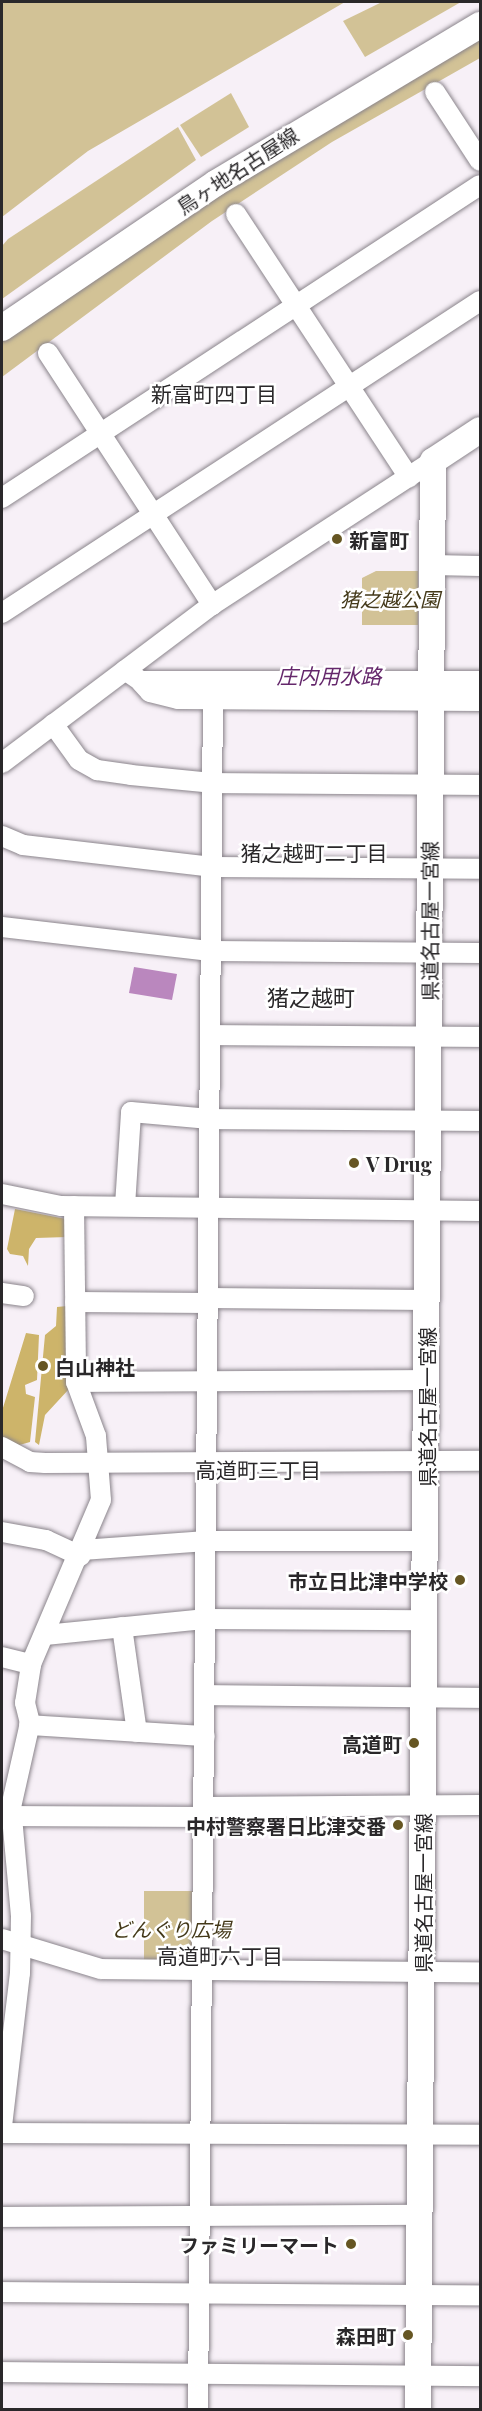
<!DOCTYPE html>
<html>
<head>
<meta charset="utf-8">
<style>
  body { margin:0 }
  #map { position:relative; width:482px; height:2411px; overflow:hidden; background:#f7f0f7; font-family:"Playfair Display","Noto Sans JP",serif }
  div>[style] { position:absolute }
  [style*='--x'] { left:calc(var(--x)*1px); top:calc(var(--y)*1px); width:calc(var(--w)*1px); rotate:calc(var(--a)*1deg) }
  .green>* { inset:0; background:#d2c296 }
  .forest>* { inset:0; background:#cdb46a }
  .water>* { inset:0; background:#ba87be }
  .roads { filter:drop-shadow(0 0 2px #8a848b) drop-shadow(0 0 2px #8a848b) }
  .minor>* { height:20px; margin:-10px; padding:0 10px; transform-origin:10px; border-radius:10px; background:#fff }
  .major>* { height:26px; margin:-13px; padding:0 13px; transform-origin:13px; border-radius:13px; background:#fff }
  .dots>* { width:16px; height:16px; translate:-50% -50%; box-sizing:border-box; border:3px solid #fff; border-radius:50% }
  span { translate:-50% -50%; white-space:nowrap; text-align:center; line-height:1.15; -webkit-text-stroke:5px #fff; paint-order:stroke }
  .street-label { font-size:20px; color:#2a282a }
  .poi-label { font-size:20px; color:#2a282a; font-weight:700 }
  .left { translate:0 -50%; text-align:left }
  .right { translate:-100% -50%; text-align:right }
  .park-label { font-size:20px; color:#443919; font-style:italic }
  .neighbourhood-label { font-size:21px; color:#2a282a }
  .water-label { font-size:21px; color:#65286c; font-style:italic }
  .quarter-label { font-size:22px; color:#2a282a }
  .frame { position:absolute; inset:0; border:3px solid #2a282a; pointer-events:none }
</style>
</head>
<body>
<div id="map">
  <div class="green">
    <i style="clip-path:polygon(2px 2px,345px 2px,88px 151px,2px 217px)"></i>
    <i style="clip-path:polygon(382px 2px,461px 2px,365px 57px,343px 21px)"></i>
    <i style="clip-path:polygon(480px 32px,480px 58px,332px 142px,212px 221px,2px 377px,2px 336px,103px 266px)"></i>
    <i style="clip-path:polygon(231px 93px,249px 127px,201px 157px,180px 125px)"></i>
    <i style="clip-path:polygon(178px 127px,196px 160px,2px 299px,2px 246px,8px 239px)"></i>
    <i style="clip-path:polygon(376px 571px,418px 571px,418px 625px,362px 625px,362px 578px)"></i>
    <i style="clip-path:polygon(144px 1891px,193px 1891px,197px 1961px,144px 1964px)"></i>
  </div>
  <div class="forest">
    <i style="clip-path:polygon(15px 1209px,66px 1219px,67px 1237px,36px 1238px,29px 1249px,28px 1266px,23px 1256px,10px 1254px,7px 1249px)"></i>
    <i style="clip-path:polygon(67px 1306px,69px 1389px,45px 1415px,39px 1445px,35px 1442px,45px 1335px,56px 1326px,57px 1307px)"></i>
    <i style="clip-path:polygon(26px 1333px,39px 1335px,37px 1380px,25px 1385px,26px 1394px,35px 1397px,30px 1442px,16px 1446px,2px 1437px,2px 1411px)"></i>
  </div>
  <div class="water">
    <i style="clip-path:polygon(134px 967px,177px 974px,172px 1000px,129px 993px)"></i>
  </div>
  <div class="roads">
    <div class="minor">
      <i style="--x:435;--y:92;--w:82;--a:56.9"></i>
      <i style="--x:236;--y:214;--w:315;--a:56.7"></i>
      <i style="--x:48;--y:353;--w:301;--a:56.9"></i>
      <i style="--x:2;--y:498;--w:571;--a:-33.22"></i>
      <i style="--x:432;--y:565;--w:48;--a:1.2"></i>
      <i style="--x:2;--y:613;--w:571;--a:-33.13"></i>
      <i style="--x:125;--y:670;--w:19;--a:35"></i>
      <i style="--x:141;--y:681;--w:339;--a:0"></i>
      <i style="--x:141;--y:682;--w:13;--a:48"></i>
      <i style="--x:150;--y:692;--w:29;--a:14"></i>
      <i style="--x:178;--y:699;--w:302;--a:0.4"></i>
      <i style="--x:53;--y:724;--w:44;--a:54.2"></i>
      <i style="--x:79;--y:760;--w:21;--a:29"></i>
      <i style="--x:97;--y:770;--w:34;--a:8"></i>
      <i style="--x:131;--y:775;--w:81;--a:5.6"></i>
      <i style="--x:212;--y:783;--w:268;--a:0.4"></i>
      <i style="--x:2;--y:763;--w:263;--a:-37"></i>
      <i style="--x:212;--y:605;--w:264;--a:-33.1"></i>
      <i style="--x:2;--y:836;--w:23;--a:23"></i>
      <i style="--x:23;--y:845;--w:190;--a:6.6"></i>
      <i style="--x:212;--y:867;--w:268;--a:0.4"></i>
      <i style="--x:2;--y:927;--w:210;--a:6.6"></i>
      <i style="--x:211;--y:951;--w:269;--a:0.4"></i>
      <i style="--x:210;--y:1035;--w:270;--a:0.4"></i>
      <i style="--x:2;--y:1194;--w:60;--a:11.5"></i>
      <i style="--x:61;--y:1206;--w:419;--a:0.7"></i>
      <i style="--x:74;--y:1206;--w:176;--a:89.3"></i>
      <i style="--x:125;--y:1206;--w:94;--a:-86.3"></i>
      <i style="--x:131;--y:1112;--w:79;--a:5.1"></i>
      <i style="--x:210;--y:1119;--w:270;--a:0.4"></i>
      <i style="--x:2;--y:1293;--w:22;--a:8"></i>
      <i style="--x:208;--y:1298;--w:218;--a:0.5"></i>
      <i style="--x:75;--y:1302;--w:133;--a:0.4"></i>
      <i style="--x:2;--y:1447;--w:32;--a:28"></i>
      <i style="--x:30;--y:1462;--w:15;--a:4"></i>
      <i style="--x:45;--y:1463;--w:435;--a:-0.3"></i>
      <i style="--x:2;--y:1532;--w:45;--a:10.3"></i>
      <i style="--x:46;--y:1540;--w:38;--a:25"></i>
      <i style="--x:82;--y:1550;--w:125;--a:-4.1"></i>
      <i style="--x:207;--y:1541;--w:218;--a:0"></i>
      <i style="--x:122;--y:1627;--w:106;--a:81.9"></i>
      <i style="--x:45;--y:1635;--w:162;--a:-5.7"></i>
      <i style="--x:206;--y:1619;--w:218;--a:0.3"></i>
      <i style="--x:2;--y:1657;--w:30;--a:14"></i>
      <i style="--x:205;--y:1695;--w:275;--a:0.6"></i>
      <i style="--x:29;--y:1725;--w:176;--a:3.6"></i>
      <i style="--x:205;--y:1807;--w:275;--a:-0.4"></i>
      <i style="--x:2;--y:1816;--w:203;--a:0.3"></i>
      <i style="--x:9;--y:1816;--w:95;--a:-77.3"></i>
      <i style="--x:30;--y:1723;--w:21;--a:-104"></i>
      <i style="--x:25;--y:1703;--w:39;--a:-81"></i>
      <i style="--x:31;--y:1664;--w:178;--a:-66.9"></i>
      <i style="--x:101;--y:1500;--w:64;--a:-94.5"></i>
      <i style="--x:96;--y:1436;--w:58;--a:-110.3"></i>
      <i style="--x:76;--y:1382;--w:350;--a:-0.3"></i>
      <i style="--x:2;--y:1939;--w:103;--a:16.9"></i>
      <i style="--x:101;--y:1969;--w:379;--a:0.5"></i>
      <i style="--x:2;--y:2126;--w:154;--a:-83.3"></i>
      <i style="--x:20;--y:1973;--w:57;--a:-89"></i>
      <i style="--x:21;--y:1916;--w:99;--a:-95.2"></i>
      <i style="--x:2;--y:2133;--w:478;--a:0.2"></i>
      <i style="--x:2;--y:2217;--w:418;--a:-0.3"></i>
      <i style="--x:2;--y:2292;--w:478;--a:0.4"></i>
      <i style="--x:2;--y:2372;--w:478;--a:0.5"></i>
      <i style="--x:198;--y:2410;--w:1711;--a:-89.5"></i>
    </div>
    <div class="major">
      <i style="--x:2;--y:328;--w:258;--a:-34.1"></i>
      <i style="--x:216;--y:183;--w:308;--a:-30.9"></i>
      <i style="--x:418;--y:2410;--w:1949;--a:-89.56"></i>
      <i style="--x:433;--y:461;--w:56;--a:-33.4"></i>
    </div>
  </div>
  <div class="dots">
    <i style="left:337px;top:539px;background:#665623"></i>
    <i style="left:354px;top:1163px;background:#665623"></i>
    <i style="left:43px;top:1366px;background:#665623"></i>
    <i style="left:460px;top:1580px;background:#665623"></i>
    <i style="left:414px;top:1743px;background:#665623"></i>
    <i style="left:398px;top:1825px;background:#665623"></i>
    <i style="left:351px;top:2244px;background:#665623"></i>
    <i style="left:408px;top:2335px;background:#665623"></i>
  </div>
  <div class="street-label">
    <span style="left:237px;top:170px;rotate:-33deg">鳥ヶ地名古屋線</span>
    <span style="left:429px;top:921px;rotate:-90deg">県道名古屋一宮線</span>
    <span style="left:426px;top:1407px;rotate:-90deg">県道名古屋一宮線</span>
    <span style="left:422px;top:1893px;rotate:-90deg">県道名古屋一宮線</span>
  </div>
  <div class="poi-label">
    <span class="left" style="left:349px;top:539px">新富町</span>
    <span class="left" style="left:366px;top:1163px">V Drug</span>
    <span class="left" style="left:55px;top:1366px">白山神社</span>
    <span class="right" style="left:448px;top:1580px">市立日比津中学校</span>
    <span class="right" style="left:402px;top:1743px">高道町</span>
    <span class="right" style="left:386px;top:1825px">中村警察署日比津交番</span>
    <span class="right" style="left:339px;top:2244px">ファミリーマート</span>
    <span class="right" style="left:396px;top:2335px">森田町</span>
  </div>
  <div class="park-label">
    <span style="left:390px;top:598px">猪之越公園</span>
    <span style="left:171px;top:1928px">どんぐり広場</span>
  </div>
  <div class="neighbourhood-label">
    <span style="left:214px;top:393px">新富町四丁目</span>
    <span style="left:314px;top:852px">猪之越町二丁目</span>
    <span style="left:258px;top:1469px">高道町三丁目</span>
    <span style="left:220px;top:1955px">高道町六丁目</span>
  </div>
  <div class="water-label">
    <span style="left:329px;top:675px">庄内用水路</span>
  </div>
  <div class="quarter-label">
    <span style="left:311px;top:998px">猪之越町</span>
  </div>
  <div class="frame"></div>
</div>
</body>
</html>
